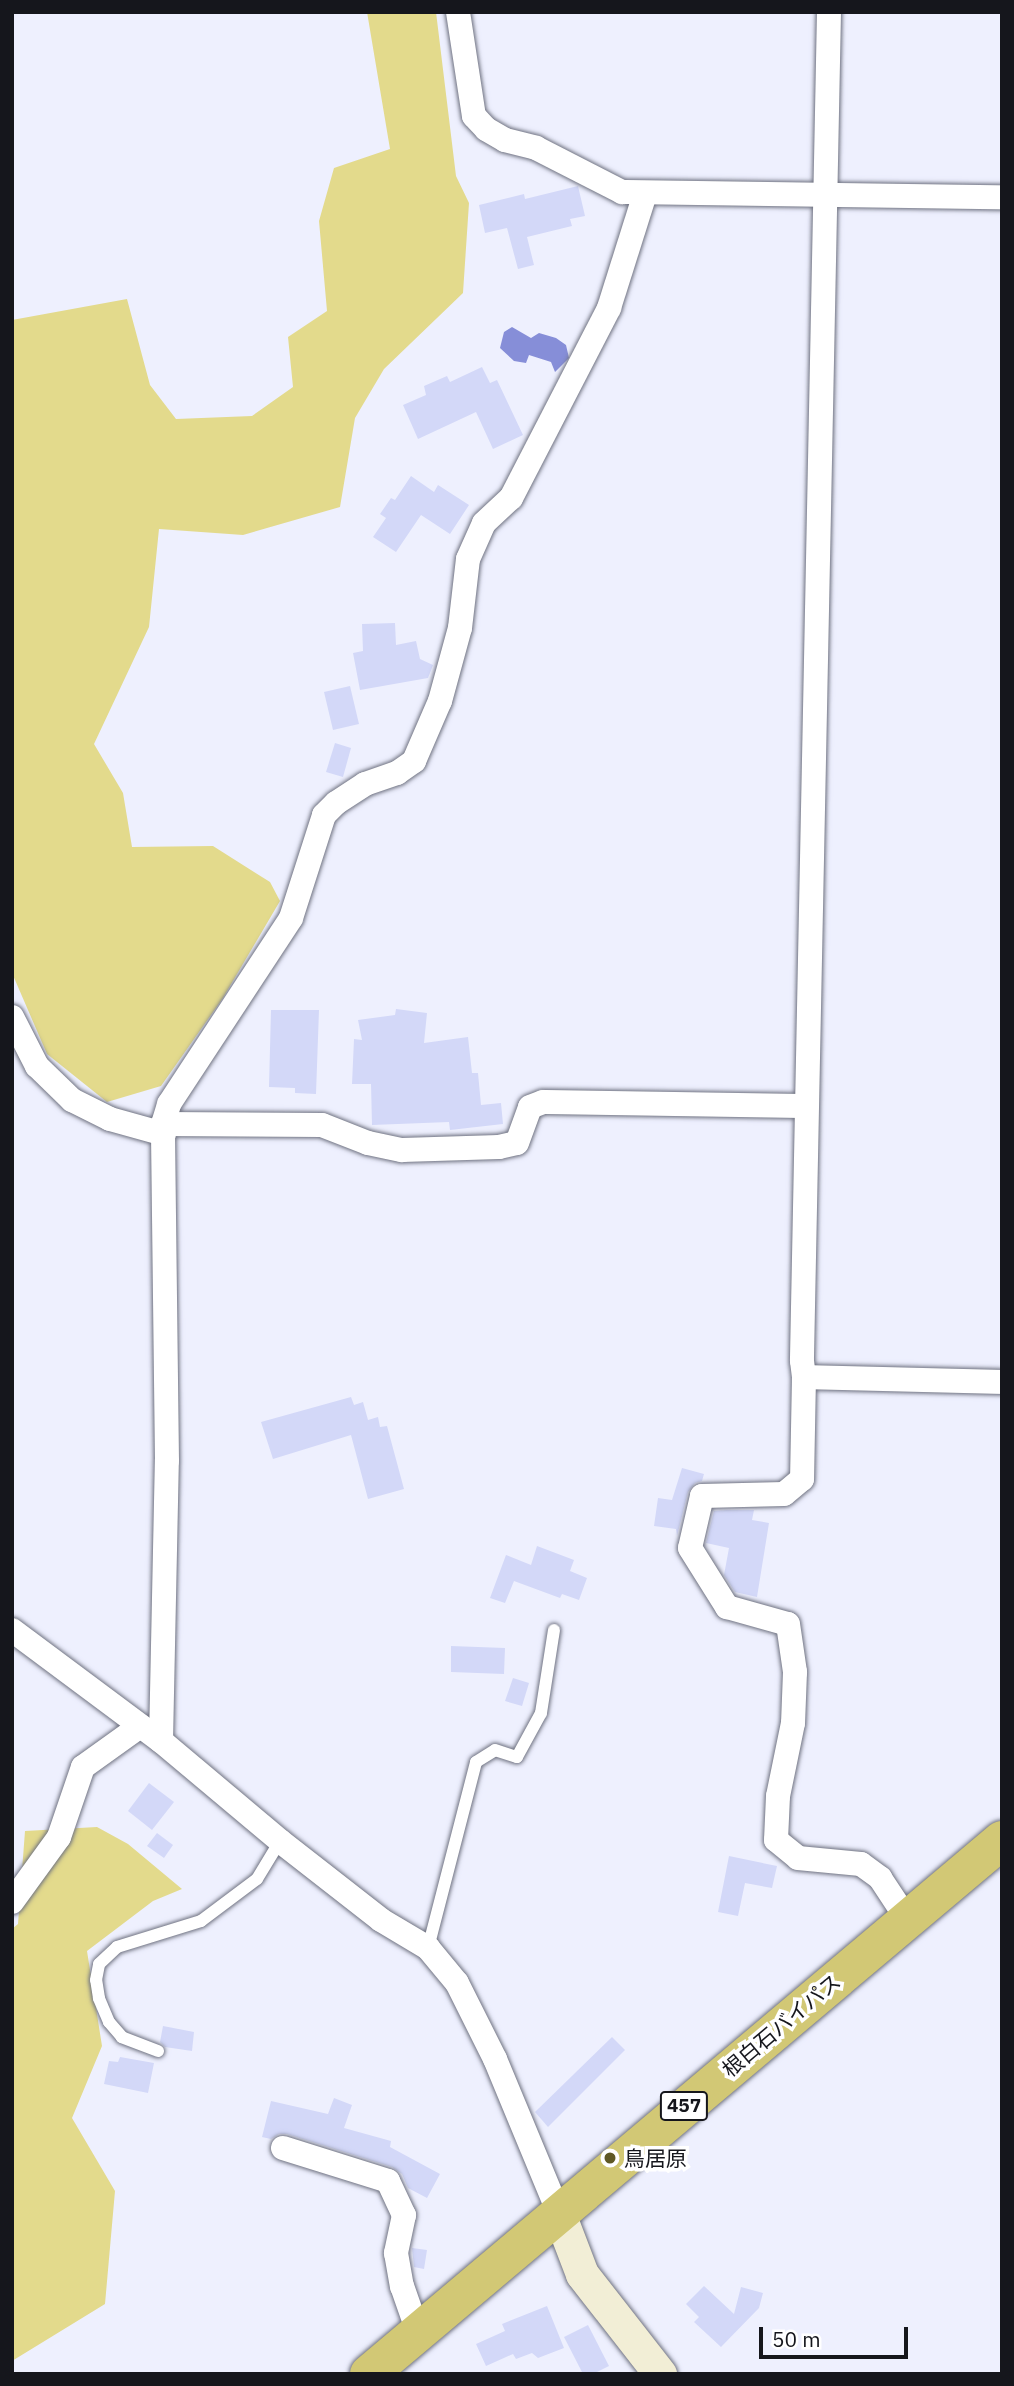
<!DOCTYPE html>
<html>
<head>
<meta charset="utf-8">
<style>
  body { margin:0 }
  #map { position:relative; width:1014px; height:2386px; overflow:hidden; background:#eef0fe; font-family:"IBM Plex Sans","Noto Sans JP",sans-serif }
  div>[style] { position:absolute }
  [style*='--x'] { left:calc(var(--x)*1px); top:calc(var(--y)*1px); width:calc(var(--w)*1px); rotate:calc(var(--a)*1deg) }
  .green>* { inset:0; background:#e3da8c }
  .water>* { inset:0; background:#868ed8 }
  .building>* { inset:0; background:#d3d8f8 }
  .roads { filter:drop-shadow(0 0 2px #6f7281) drop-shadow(0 0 2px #6f7281) }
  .lane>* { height:12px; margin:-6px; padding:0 6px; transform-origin:6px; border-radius:6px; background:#fff }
  .street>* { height:24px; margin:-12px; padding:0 12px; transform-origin:12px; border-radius:12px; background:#fff }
  .secondary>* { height:33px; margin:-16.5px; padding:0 16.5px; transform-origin:16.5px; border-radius:16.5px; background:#f2eed6 }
  .highway>* { height:38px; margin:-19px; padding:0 19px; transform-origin:19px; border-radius:19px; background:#d2c875 }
  .dots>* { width:19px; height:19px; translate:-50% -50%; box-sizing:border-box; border:4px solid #fff; border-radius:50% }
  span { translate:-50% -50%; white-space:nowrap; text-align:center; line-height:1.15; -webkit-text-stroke:7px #fff; paint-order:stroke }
  .shield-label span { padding:2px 5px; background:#fff; border:2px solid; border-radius:5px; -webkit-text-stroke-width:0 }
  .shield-label { font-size:19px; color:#15161c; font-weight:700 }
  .street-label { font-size:21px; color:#15161c }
  .poi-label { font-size:21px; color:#15161c }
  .left { translate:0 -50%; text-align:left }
  .frame { position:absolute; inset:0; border:14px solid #15161c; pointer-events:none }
  .scale { position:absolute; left:759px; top:2327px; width:149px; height:32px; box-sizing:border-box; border:4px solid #15161c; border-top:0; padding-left:9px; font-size:21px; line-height:24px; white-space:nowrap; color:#15161c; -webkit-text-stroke:5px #fff; paint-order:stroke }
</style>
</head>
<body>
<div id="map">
  <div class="green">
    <i style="clip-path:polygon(367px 12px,436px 12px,456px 176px,469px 203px,463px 293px,384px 369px,355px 418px,340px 507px,243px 535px,159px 529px,149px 627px,94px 744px,123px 793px,132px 847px,213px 846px,270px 882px,280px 901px,223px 998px,161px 1086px,107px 1102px,47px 1054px,12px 973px,12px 320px,127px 299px,150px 385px,176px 419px,252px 416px,293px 387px,288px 337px,327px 311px,319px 221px,334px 168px,390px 149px)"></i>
    <i style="clip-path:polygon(97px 1827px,128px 1844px,182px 1889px,153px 1901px,87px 1951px,102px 2046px,72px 2118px,115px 2191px,105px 2304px,12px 2361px,12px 1929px,18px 1924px,25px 1831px)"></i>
  </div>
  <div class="water">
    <i style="clip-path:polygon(512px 327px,531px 338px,539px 333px,556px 338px,566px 345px,569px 358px,555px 372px,551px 362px,529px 355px,526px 363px,514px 361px,500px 348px,504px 332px)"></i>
  </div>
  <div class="building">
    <i style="clip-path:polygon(578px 186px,585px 216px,570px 219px,572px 226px,527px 237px,534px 265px,518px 269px,507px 228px,485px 233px,479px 205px,524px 194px,525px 199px)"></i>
    <i style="clip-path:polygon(482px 367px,490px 383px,497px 380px,523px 435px,493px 449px,476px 412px,418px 439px,403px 405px,426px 395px,424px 386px,447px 376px,450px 382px)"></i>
    <i style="clip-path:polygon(411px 476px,434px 492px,438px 485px,469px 505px,450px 534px,421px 515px,396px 552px,373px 537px,386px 518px,380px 514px,391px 498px,395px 500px)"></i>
    <i style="clip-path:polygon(395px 623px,396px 645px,416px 641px,420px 659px,433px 665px,428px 678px,360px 690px,353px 653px,363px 651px,362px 624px)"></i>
    <i style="clip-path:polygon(350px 686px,359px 724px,333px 730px,324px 692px)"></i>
    <i style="clip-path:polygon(335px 743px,351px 748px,343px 777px,326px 772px)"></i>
    <i style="clip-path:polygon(396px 1009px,427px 1013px,424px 1043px,468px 1037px,472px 1073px,478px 1073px,481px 1105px,501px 1103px,503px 1124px,450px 1130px,449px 1122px,372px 1125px,371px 1084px,352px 1084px,354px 1039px,362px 1040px,358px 1020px,395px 1015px)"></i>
    <i style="clip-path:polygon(271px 1010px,319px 1010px,316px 1094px,295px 1093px,295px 1088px,269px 1087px)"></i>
    <i style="clip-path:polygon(351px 1397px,354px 1405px,363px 1402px,368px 1420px,378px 1417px,380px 1427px,387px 1426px,404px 1489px,368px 1499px,351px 1435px,273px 1459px,261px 1422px)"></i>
    <i style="clip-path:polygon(682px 1468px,704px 1474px,702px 1481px,695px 1483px,688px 1492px,677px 1536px,676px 1529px,654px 1526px,658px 1498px,672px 1500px)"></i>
    <i style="clip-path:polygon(726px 1510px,754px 1510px,752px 1520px,769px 1523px,757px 1597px,735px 1592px,724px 1575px,729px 1548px,706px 1543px,714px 1511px)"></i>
    <i style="clip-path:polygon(537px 1546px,574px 1560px,570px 1571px,587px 1578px,579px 1600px,562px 1594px,560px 1598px,514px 1581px,505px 1603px,490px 1598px,506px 1555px,531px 1565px)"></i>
    <i style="clip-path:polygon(451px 1646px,505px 1648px,504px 1674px,451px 1672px)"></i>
    <i style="clip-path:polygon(513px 1678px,529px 1683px,522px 1706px,505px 1701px)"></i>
    <i style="clip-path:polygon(149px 1783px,174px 1802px,152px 1830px,128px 1811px)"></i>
    <i style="clip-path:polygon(157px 1833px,173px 1845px,164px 1858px,147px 1846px)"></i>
    <i style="clip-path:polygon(729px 1856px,777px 1866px,772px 1888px,745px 1883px,738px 1916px,718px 1912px)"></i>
    <i style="clip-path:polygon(163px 2026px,194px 2032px,192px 2051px,165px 2047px,160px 2042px)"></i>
    <i style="clip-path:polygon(612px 2037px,625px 2050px,548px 2127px,535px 2112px)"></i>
    <i style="clip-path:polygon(120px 2057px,154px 2063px,148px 2093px,104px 2084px,109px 2061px,118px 2062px)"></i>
    <i style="clip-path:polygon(334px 2098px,352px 2105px,344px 2128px,391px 2141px,390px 2147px,440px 2174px,427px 2198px,408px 2188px,402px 2174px,392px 2167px,287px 2134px,279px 2134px,271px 2139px,262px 2137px,271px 2101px,328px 2114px)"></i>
    <i style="clip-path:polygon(412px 2248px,427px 2250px,424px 2269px,414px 2267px)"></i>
    <i style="clip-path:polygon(704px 2286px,734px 2314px,741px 2287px,763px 2293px,759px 2308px,721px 2347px,694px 2322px,699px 2317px,686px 2304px)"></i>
    <i style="clip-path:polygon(547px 2306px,564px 2348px,538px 2358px,532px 2353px,516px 2359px,513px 2354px,486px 2366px,476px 2344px,505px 2331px,502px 2324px)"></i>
    <i style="clip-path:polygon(588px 2325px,609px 2366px,593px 2374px,583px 2374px,564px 2337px)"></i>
  </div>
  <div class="roads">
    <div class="lane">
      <i style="--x:428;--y:1948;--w:192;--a:-75.5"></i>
      <i style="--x:476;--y:1762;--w:22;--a:-32"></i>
      <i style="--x:495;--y:1750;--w:23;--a:18"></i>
      <i style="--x:517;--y:1757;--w:50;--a:-61.4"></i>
      <i style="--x:541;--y:1713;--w:84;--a:-81.1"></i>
      <i style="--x:158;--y:2051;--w:39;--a:-159"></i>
      <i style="--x:122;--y:2037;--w:20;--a:-131"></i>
      <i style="--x:109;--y:2022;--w:26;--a:-113"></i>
      <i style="--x:99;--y:1998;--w:18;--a:-99"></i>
      <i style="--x:96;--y:1980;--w:16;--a:-79"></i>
      <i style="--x:99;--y:1964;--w:25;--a:-43"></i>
      <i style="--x:117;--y:1947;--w:88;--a:-17.2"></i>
      <i style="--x:201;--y:1921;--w:70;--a:-36.9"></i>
      <i style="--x:257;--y:1879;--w:44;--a:-58.8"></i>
    </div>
    <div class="street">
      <i style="--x:458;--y:12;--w:105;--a:81.3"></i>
      <i style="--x:474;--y:116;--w:18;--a:47"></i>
      <i style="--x:486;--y:129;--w:22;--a:30"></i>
      <i style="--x:505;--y:140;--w:32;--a:14"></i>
      <i style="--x:536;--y:148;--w:97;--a:27.1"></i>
      <i style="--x:622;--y:192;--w:380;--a:0.8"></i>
      <i style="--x:829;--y:12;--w:1349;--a:91.15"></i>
      <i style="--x:802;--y:1361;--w:16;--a:83"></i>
      <i style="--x:804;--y:1377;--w:198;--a:1.4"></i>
      <i style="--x:12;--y:1017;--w:55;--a:63"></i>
      <i style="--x:37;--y:1066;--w:49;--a:44.2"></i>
      <i style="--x:72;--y:1100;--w:42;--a:26.6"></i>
      <i style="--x:110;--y:1119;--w:56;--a:15.5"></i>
      <i style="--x:163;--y:1124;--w:159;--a:0.4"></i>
      <i style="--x:322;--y:1125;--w:49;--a:21.4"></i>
      <i style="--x:368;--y:1143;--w:35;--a:12"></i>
      <i style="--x:402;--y:1150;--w:97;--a:-1.8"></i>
      <i style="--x:499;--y:1147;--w:18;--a:-13"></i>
      <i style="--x:517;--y:1143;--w:38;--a:-70"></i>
      <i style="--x:530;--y:1107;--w:14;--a:-21"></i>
      <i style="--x:543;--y:1102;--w:263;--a:0.9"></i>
      <i style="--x:804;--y:1377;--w:102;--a:91.1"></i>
      <i style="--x:802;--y:1479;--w:23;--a:140"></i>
      <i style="--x:784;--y:1494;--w:82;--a:178.6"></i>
      <i style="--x:702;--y:1496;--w:53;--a:103"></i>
      <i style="--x:690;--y:1548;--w:70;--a:57.9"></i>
      <i style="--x:727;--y:1607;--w:63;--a:15.6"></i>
      <i style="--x:788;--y:1624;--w:49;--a:81.7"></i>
      <i style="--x:795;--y:1672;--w:51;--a:92.2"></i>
      <i style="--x:793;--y:1723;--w:75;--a:101.6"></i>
      <i style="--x:778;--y:1796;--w:44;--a:92.6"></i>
      <i style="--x:776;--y:1840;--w:28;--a:39"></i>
      <i style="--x:798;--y:1858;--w:63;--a:5.4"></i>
      <i style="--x:861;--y:1864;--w:24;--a:36"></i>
      <i style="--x:880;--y:1878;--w:49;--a:56.6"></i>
      <i style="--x:12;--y:1630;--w:186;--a:36.7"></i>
      <i style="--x:161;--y:1741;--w:155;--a:40"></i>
      <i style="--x:280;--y:1841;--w:128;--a:38"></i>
      <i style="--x:381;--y:1920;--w:55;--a:30.8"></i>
      <i style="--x:428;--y:1948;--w:45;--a:50.4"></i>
      <i style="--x:457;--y:1983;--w:85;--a:63.4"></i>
      <i style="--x:495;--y:2059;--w:165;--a:67.5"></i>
      <i style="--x:161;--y:1741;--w:280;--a:-88.8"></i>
      <i style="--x:167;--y:1461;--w:337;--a:-90.7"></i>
      <i style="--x:163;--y:1124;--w:21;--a:-73"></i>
      <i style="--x:169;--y:1104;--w:222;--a:-56.7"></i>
      <i style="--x:291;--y:918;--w:108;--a:-72.2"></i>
      <i style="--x:324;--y:815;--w:17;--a:-45"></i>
      <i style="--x:336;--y:803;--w:35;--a:-33"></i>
      <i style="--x:365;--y:784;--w:34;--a:-19"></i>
      <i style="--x:397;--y:773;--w:21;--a:-35"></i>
      <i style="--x:414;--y:761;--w:65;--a:-66.6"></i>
      <i style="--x:440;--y:701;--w:76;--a:-74.7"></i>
      <i style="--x:460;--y:628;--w:69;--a:-83.4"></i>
      <i style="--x:468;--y:559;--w:39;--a:-66"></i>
      <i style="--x:484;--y:523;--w:37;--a:-43"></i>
      <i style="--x:511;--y:498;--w:214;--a:-62.7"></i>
      <i style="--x:609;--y:308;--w:120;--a:-72.5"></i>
      <i style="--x:12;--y:1902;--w:80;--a:-54.1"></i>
      <i style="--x:59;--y:1837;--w:74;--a:-71.1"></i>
      <i style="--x:83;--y:1767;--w:70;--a:-35.7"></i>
      <i style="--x:283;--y:2148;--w:110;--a:17.4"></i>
      <i style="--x:388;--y:2181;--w:38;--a:65"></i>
      <i style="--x:404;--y:2215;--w:39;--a:102"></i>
      <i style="--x:396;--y:2253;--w:34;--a:80"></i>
      <i style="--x:402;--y:2286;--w:49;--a:70.8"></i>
    </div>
    <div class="secondary">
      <i style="--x:558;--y:2211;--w:67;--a:69.1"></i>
      <i style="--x:582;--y:2274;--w:127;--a:52"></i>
    </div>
    <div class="highway">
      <i style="--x:369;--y:2374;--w:828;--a:-40.15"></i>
    </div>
  </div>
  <div class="dots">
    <i style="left:610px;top:2158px;background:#5f5825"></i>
  </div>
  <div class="shield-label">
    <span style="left:684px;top:2106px">457</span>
  </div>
  <div class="street-label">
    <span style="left:781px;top:2025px;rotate:-40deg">根白石バイパス</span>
  </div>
  <div class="poi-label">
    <span class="left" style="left:624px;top:2158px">鳥居原</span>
  </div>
  <div class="frame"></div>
  <div class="scale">50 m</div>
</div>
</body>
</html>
